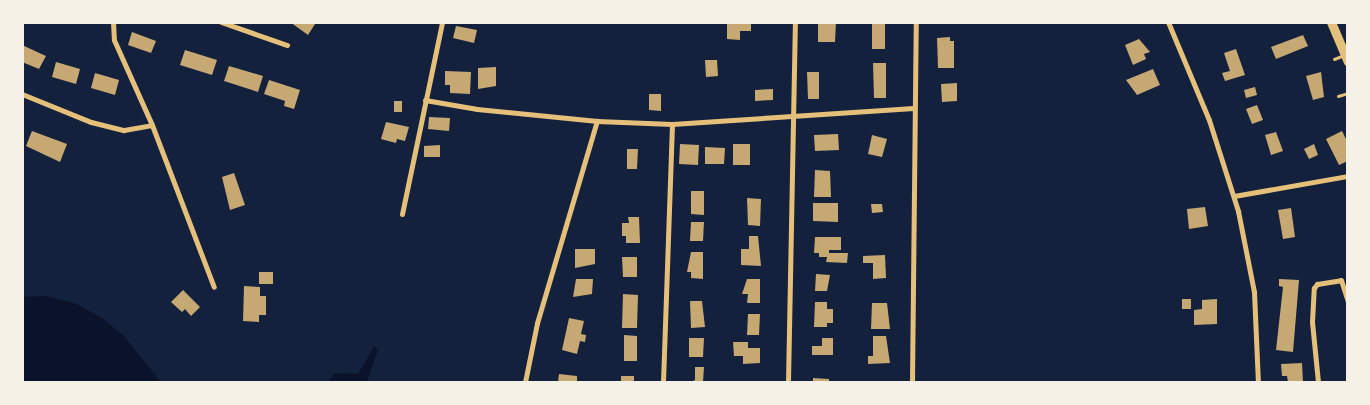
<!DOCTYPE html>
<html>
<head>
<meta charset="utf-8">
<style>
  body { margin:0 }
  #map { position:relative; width:1370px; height:405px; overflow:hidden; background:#14213d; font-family:"Open Sans",sans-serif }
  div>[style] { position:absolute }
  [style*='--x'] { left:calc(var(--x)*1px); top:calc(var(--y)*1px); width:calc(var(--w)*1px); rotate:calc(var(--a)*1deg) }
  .water>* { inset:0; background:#0b132b }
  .building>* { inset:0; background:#c6a872 }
  .service>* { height:3px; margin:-1.5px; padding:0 1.5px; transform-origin:1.5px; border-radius:1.5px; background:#e5c07b }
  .minor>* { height:5px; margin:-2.5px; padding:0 2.5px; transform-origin:2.5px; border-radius:2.5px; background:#e5c07b }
  .secondary>* { height:9px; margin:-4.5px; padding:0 4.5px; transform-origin:4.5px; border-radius:4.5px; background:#e5c07b }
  span { translate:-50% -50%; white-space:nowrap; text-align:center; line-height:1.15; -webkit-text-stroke:4px #f6f1e7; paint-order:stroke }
  .frame { position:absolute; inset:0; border:24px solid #f6f1e7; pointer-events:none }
</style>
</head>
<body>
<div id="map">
  <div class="water">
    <i style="clip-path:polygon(46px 296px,75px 303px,102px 318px,123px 335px,161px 382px,23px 382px,23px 297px)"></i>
    <i style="clip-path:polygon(374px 346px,378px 350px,367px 382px,329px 382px,334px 373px,358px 374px)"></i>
  </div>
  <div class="building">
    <i style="clip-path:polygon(290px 22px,314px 22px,315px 24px,308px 35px)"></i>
    <i style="clip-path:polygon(727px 22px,751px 22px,751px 31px,740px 31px,740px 40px,727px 39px)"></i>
    <i style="clip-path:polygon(818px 22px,836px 22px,835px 42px,818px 42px)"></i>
    <i style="clip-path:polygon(872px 22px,885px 22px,885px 49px,872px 49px)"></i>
    <i style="clip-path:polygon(456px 26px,477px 30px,474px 43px,453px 38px)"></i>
    <i style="clip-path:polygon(132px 32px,156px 41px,151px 53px,128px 45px)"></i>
    <i style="clip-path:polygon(1303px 35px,1308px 46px,1276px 59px,1271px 47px)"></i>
    <i style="clip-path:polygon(950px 37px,950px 41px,954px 41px,954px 68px,938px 68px,937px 38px)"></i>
    <i style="clip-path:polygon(1139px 39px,1150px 52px,1144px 54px,1146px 59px,1133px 65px,1125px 45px)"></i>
    <i style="clip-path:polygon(22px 45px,46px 56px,39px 69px,22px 62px)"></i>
    <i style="clip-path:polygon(1236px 49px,1245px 75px,1225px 81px,1222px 73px,1230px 71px,1224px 53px)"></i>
    <i style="clip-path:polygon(185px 50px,217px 60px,212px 75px,180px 65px)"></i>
    <i style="clip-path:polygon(705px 60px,717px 60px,718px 76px,706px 77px)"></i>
    <i style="clip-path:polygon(56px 62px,80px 69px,76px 84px,52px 77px)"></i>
    <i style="clip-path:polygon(873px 63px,886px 63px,886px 98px,874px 98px)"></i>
    <i style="clip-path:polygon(229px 66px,263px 76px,258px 92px,224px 81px)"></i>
    <i style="clip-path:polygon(496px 67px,496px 86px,478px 89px,478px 68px)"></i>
    <i style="clip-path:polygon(1153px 69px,1160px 85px,1137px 95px,1126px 80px)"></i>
    <i style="clip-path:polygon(445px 71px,471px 72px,470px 94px,450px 93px,450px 85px,445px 85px)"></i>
    <i style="clip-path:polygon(807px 72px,819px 72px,819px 99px,808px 99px)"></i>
    <i style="clip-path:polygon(1321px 72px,1324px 97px,1313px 100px,1306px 76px)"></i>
    <i style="clip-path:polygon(95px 73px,119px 80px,115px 95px,91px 88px)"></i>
    <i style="clip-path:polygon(269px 80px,300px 90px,294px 109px,284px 106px,285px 101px,264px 94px)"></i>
    <i style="clip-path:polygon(957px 83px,957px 101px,942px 102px,941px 84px)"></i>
    <i style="clip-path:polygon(1255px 87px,1257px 95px,1246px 98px,1244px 90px)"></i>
    <i style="clip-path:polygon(773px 89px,773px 100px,755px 101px,755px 90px)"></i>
    <i style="clip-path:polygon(649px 94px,661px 94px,661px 111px,649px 110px)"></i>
    <i style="clip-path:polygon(394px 101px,402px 101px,402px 112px,394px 112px)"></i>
    <i style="clip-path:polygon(1257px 105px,1263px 120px,1252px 124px,1246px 109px)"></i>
    <i style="clip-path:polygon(429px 117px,450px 118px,449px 131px,428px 129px)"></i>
    <i style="clip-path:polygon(386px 122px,409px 127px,405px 141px,397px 139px,396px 143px,381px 139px)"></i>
    <i style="clip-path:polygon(32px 131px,67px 144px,60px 162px,26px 146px)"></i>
    <i style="clip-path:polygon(1342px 131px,1348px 143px,1348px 161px,1339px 165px,1326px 139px)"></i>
    <i style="clip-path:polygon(1276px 132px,1283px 151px,1271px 155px,1265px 135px)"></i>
    <i style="clip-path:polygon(838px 134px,839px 150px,815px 151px,814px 135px)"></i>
    <i style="clip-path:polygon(872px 135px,887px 139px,882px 157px,868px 154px)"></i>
    <i style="clip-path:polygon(680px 144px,699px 145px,698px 165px,679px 164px)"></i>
    <i style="clip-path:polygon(733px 144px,750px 144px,750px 165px,733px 165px)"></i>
    <i style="clip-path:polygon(1314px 144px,1318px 155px,1309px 159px,1304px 149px)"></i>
    <i style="clip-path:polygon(440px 145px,440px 157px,424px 157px,424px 146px)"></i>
    <i style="clip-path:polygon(705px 147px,725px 148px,724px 164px,705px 164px)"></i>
    <i style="clip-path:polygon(627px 149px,638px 149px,637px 169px,627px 169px)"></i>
    <i style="clip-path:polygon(815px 170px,830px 171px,831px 197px,814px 197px)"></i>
    <i style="clip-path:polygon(234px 173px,245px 205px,230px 210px,222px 177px)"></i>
    <i style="clip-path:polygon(691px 191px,704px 191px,704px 215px,691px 214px)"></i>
    <i style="clip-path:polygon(747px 198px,761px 199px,760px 226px,748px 225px)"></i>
    <i style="clip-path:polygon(813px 203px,838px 203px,838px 222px,813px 221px)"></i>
    <i style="clip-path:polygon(871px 204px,882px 204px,883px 212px,872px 213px)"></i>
    <i style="clip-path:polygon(1205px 207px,1208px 226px,1189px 229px,1187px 209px)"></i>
    <i style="clip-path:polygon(1291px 208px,1295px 237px,1283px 239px,1278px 210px)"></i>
    <i style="clip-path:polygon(628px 217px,639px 217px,640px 243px,626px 243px,626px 236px,622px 236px,622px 223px,629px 223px)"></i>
    <i style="clip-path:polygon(691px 222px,704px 222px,703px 241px,690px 241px)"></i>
    <i style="clip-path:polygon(749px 236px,758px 236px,761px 266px,741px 265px,741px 249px,749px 249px)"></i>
    <i style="clip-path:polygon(815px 237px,841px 237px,841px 250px,829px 250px,829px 253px,848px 253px,847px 263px,826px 262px,827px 257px,819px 257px,819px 253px,814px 253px)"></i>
    <i style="clip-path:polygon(575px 249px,595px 249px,595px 264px,575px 268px)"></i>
    <i style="clip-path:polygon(691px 252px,703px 252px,703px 279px,691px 278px,691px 272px,687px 272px)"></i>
    <i style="clip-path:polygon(885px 255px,886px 278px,873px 279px,873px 263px,863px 263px,863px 256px)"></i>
    <i style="clip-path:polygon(622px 257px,637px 257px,637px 277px,623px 277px)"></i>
    <i style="clip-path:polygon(259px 272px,273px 272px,273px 284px,259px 284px)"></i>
    <i style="clip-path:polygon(816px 274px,830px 275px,827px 291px,815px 291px)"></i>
    <i style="clip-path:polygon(576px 279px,593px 279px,592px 294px,573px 297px)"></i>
    <i style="clip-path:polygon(747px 279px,760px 279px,760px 303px,747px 303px,748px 294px,742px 294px)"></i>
    <i style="clip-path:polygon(1279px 279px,1299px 280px,1293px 352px,1276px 350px,1283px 287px,1279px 286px)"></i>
    <i style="clip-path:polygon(244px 286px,260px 287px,260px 296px,266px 296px,266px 315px,259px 315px,259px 322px,243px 321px)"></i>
    <i style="clip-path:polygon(183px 290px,200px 307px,191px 316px,185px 309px,182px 312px,171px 302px)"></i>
    <i style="clip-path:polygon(623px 294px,638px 295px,637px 328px,622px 328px)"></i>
    <i style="clip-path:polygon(1182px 299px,1191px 299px,1191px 309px,1182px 309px)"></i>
    <i style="clip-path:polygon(1217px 299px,1217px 324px,1194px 325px,1194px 310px,1202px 309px,1202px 300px)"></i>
    <i style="clip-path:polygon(690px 301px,702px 301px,705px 327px,691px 328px)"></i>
    <i style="clip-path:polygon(815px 302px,827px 302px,827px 309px,833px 309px,833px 323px,827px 323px,827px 327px,814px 327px)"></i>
    <i style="clip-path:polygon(872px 303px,887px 303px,890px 329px,871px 329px)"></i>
    <i style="clip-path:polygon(748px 314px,760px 314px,759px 335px,747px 335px)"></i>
    <i style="clip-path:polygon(569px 318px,584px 321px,581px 334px,586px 335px,585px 342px,580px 341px,577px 354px,562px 350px)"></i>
    <i style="clip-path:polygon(624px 335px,637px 336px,637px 361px,624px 361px)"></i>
    <i style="clip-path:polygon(873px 336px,886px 336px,890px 363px,868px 364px,868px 356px,873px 356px)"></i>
    <i style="clip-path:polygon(689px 338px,704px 338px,703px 357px,689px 357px)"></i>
    <i style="clip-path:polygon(822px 338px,833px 338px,833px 355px,812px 355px,812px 346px,822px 346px)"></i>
    <i style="clip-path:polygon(733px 342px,748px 342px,748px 348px,760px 348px,760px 363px,743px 364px,743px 356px,734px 356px)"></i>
    <i style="clip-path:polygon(1302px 363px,1303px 382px,1288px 382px,1287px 376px,1282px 376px,1281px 364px)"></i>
    <i style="clip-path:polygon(695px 367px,704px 367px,703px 382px,691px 382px,695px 380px)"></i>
    <i style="clip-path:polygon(559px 374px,577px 376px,577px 382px,558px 382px)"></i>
    <i style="clip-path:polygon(621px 376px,634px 376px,634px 382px,621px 382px)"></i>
    <i style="clip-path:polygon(813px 378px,829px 379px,829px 382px,813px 382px)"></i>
  </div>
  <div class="service">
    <i style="--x:1334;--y:59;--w:11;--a:-22"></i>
    <i style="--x:1338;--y:96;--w:10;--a:-17"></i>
  </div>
  <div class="minor">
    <i style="--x:113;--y:22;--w:18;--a:87"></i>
    <i style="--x:114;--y:40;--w:93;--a:65.9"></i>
    <i style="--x:152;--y:125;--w:173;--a:69.1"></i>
    <i style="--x:221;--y:22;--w:70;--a:19.2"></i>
    <i style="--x:1168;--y:22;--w:106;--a:67.3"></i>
    <i style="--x:1209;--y:120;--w:96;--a:72.3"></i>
    <i style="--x:1238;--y:211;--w:83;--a:78.8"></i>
    <i style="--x:1254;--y:292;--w:90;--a:87.5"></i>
    <i style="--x:22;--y:94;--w:74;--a:22.1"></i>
    <i style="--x:91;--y:122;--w:34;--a:14"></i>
    <i style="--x:124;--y:130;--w:28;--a:-10"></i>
    <i style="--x:425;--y:100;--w:53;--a:9.8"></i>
    <i style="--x:477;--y:109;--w:121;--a:5.7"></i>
    <i style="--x:597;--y:121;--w:75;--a:2.3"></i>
    <i style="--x:672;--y:124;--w:242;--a:-3.8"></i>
    <i style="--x:1234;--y:196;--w:116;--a:-10"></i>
    <i style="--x:402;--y:214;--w:196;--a:-78.2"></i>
    <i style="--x:525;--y:382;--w:60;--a:-78.5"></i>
    <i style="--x:537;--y:323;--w:211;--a:-73.5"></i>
    <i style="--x:663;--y:382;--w:258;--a:-88"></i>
    <i style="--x:788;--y:382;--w:360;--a:-88.9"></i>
    <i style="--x:912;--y:382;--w:360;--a:-89.4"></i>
    <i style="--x:1318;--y:382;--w:60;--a:-95.7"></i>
    <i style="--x:1312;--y:322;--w:34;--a:-87"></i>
    <i style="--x:1314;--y:288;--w:5;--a:-53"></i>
    <i style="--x:1317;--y:284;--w:24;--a:-9"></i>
    <i style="--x:1341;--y:280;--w:23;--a:72"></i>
  </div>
  <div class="secondary">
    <i style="--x:1331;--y:22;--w:43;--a:67"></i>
  </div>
  <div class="frame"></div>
</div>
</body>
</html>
